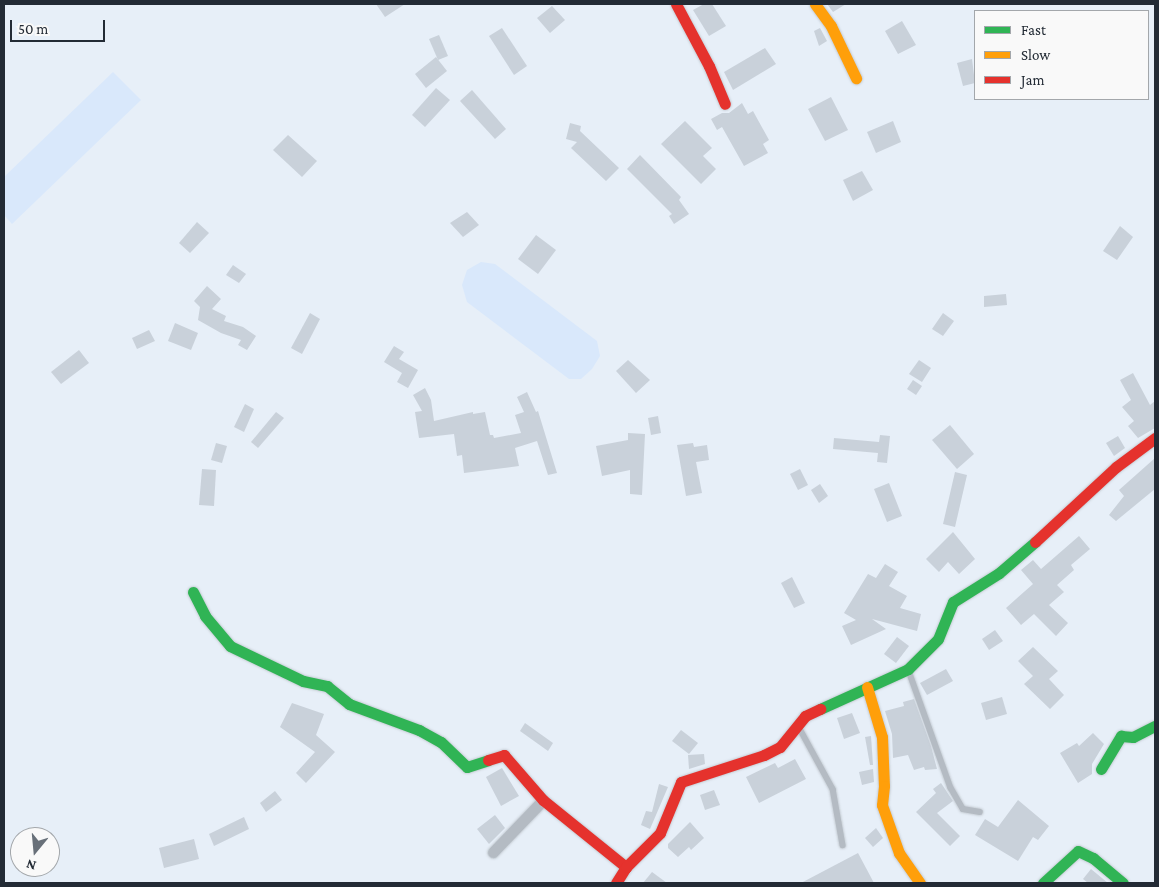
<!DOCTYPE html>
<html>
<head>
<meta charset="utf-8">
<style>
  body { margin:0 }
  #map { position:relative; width:1159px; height:887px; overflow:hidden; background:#e7eff8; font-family:"Crimson Pro",serif }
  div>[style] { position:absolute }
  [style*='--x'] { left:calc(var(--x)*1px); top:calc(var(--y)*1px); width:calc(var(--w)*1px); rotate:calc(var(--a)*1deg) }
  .built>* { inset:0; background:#d9e8fb }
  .building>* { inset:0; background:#c9d1da }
  .roads { filter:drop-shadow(0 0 1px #c5ccd3) drop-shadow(0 0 1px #c5ccd3) }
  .lane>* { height:5.5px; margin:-2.75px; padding:0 2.75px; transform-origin:2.75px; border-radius:2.75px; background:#b4bbc3 }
  .street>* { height:11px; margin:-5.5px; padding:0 5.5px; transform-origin:5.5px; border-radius:5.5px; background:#b4bbc3 }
  .fast>* { height:11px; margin:-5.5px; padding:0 5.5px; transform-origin:5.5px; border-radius:5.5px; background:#30b455 }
  .slow>* { height:11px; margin:-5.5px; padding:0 5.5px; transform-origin:5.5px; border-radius:5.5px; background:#ff9f0a }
  .jam>* { height:11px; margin:-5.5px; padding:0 5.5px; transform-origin:5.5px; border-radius:5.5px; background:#e5322d }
  span { translate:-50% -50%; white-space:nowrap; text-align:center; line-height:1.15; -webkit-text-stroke:5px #f9f9f9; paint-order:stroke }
  .frame { position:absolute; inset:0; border:5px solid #232b35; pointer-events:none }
  .legend { position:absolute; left:974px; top:10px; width:175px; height:90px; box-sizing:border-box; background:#f9f9f9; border:1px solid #a3a7ab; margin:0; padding:6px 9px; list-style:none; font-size:15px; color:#232b35 }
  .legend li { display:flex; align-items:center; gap:10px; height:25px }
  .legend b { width:25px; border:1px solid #a3a7ab }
  .north { position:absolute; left:10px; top:827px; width:50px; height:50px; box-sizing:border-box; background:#f9f9f9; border:1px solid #a3a7ab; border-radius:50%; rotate:197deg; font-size:14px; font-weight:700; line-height:20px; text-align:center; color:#232b35 }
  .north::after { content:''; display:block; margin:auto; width:18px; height:22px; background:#687079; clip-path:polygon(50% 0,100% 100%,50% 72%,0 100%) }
  .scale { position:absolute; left:10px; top:20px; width:95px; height:22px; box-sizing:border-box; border:2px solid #232b35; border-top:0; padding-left:6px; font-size:15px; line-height:18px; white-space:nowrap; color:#232b35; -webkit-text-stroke:4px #f9f9f9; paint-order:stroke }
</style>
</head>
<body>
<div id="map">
  <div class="built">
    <i style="clip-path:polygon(113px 72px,141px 100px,12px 224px,4px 215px,4px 177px)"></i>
    <i style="clip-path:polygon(481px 262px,495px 264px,597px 341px,600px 356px,592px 369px,581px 379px,569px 379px,467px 302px,462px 285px,467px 270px)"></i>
  </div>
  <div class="building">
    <i style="clip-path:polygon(376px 4px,405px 4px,385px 17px)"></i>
    <i style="clip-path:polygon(704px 4px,712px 4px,726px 26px,709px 36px,693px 10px)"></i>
    <i style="clip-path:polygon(827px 4px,846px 4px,833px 12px)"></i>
    <i style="clip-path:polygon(552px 6px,565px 20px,550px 33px,537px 18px)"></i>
    <i style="clip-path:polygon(902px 21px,916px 45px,898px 54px,885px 31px)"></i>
    <i style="clip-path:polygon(502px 28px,527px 66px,514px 75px,489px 36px)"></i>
    <i style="clip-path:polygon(820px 28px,827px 41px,819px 46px,814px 31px)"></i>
    <i style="clip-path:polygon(439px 35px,448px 56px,438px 60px,429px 39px)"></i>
    <i style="clip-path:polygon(765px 48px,776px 64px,733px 90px,724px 72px)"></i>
    <i style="clip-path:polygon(436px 57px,447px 71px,426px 88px,415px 74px)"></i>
    <i style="clip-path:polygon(972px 59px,975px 83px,963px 86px,957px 63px)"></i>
    <i style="clip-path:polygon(436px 88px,450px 100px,425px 127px,412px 115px)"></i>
    <i style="clip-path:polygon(472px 90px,506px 129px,495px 139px,460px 101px)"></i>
    <i style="clip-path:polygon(831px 97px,848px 130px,825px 141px,808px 109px)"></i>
    <i style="clip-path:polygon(742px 103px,748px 114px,753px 111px,769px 140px,763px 144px,768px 153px,744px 166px,722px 127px,717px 130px,711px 119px,722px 113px,729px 113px)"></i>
    <i style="clip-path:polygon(685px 121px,712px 148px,703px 156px,716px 169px,701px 184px,661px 144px)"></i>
    <i style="clip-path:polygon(893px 121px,901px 142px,876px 153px,867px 132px)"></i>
    <i style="clip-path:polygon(570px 123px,581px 126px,580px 131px,619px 168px,606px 181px,571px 148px,577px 142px,566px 139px)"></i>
    <i style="clip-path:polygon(288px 135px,317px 161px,302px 177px,273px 150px)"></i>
    <i style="clip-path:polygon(640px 155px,681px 197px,679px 200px,689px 214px,674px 224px,669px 216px,672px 214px,627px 169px)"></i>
    <i style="clip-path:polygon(862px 171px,873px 190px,853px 201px,843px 180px)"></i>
    <i style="clip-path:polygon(467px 212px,479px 225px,463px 237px,450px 223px)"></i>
    <i style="clip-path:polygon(197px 222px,209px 233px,190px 253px,179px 243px)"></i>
    <i style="clip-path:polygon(1120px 226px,1133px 237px,1117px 260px,1103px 251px)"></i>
    <i style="clip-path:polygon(536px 235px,556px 250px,538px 274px,518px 259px)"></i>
    <i style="clip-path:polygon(233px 265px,246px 274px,239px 283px,226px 275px)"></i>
    <i style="clip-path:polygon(207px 286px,221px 299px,212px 309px,226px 316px,224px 321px,243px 327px,256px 336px,247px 350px,238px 345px,241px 340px,221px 333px,198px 320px,200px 307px,194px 301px)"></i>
    <i style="clip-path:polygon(1006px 294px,1007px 305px,984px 307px,984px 296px)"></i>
    <i style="clip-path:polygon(310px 313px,320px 319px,302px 354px,291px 348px)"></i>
    <i style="clip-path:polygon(943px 313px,954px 321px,943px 336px,932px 329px)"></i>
    <i style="clip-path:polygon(175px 323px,198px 333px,191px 350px,168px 341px)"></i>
    <i style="clip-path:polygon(149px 330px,155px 341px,137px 349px,132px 338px)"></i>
    <i style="clip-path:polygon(394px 346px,404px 352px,399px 359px,418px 370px,408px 388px,397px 382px,402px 373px,384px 362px)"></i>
    <i style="clip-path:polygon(79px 350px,89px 363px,61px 384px,51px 372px)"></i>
    <i style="clip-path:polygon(628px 360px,650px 380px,636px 393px,616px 371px)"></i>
    <i style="clip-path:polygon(919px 360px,931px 368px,922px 382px,909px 374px)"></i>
    <i style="clip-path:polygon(1133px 373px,1150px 405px,1155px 401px,1155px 428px,1138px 438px,1128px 426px,1134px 421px,1122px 407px,1131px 400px,1120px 380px)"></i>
    <i style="clip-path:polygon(913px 380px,922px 386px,916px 395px,907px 389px)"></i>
    <i style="clip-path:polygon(425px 388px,431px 400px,434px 421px,473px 412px,473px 414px,485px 412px,490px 435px,493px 435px,494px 438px,521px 433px,515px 415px,524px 412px,517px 397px,527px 392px,536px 412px,538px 411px,557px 473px,548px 475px,537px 441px,515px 448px,519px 466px,464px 473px,462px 455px,457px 456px,454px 434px,419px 438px,415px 412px,422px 411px,413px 395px)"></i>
    <i style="clip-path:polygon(245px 404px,254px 409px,244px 432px,234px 427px)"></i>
    <i style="clip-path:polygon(276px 412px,284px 418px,258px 448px,251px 442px)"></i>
    <i style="clip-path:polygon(658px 416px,661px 433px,651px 435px,648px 418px)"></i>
    <i style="clip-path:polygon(950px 425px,974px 454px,957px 469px,932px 440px)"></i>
    <i style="clip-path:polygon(628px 433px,645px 434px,642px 495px,630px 494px,630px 470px,602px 476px,596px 446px,628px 440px)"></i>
    <i style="clip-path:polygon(880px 435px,890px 436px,887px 463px,877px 462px,878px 453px,833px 449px,834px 438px,879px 442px)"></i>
    <i style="clip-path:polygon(1118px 436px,1125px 448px,1114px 456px,1106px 443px)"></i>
    <i style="clip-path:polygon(216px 443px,227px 446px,222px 463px,211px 460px)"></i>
    <i style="clip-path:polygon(693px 443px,694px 447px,707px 445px,709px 460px,696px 462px,702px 493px,686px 496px,677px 445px)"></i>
    <i style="clip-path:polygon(1155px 458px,1155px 489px,1116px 521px,1109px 515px,1124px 496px,1119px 490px)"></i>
    <i style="clip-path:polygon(202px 469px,216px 470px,214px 506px,199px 505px)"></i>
    <i style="clip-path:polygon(800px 469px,808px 485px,798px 490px,790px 474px)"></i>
    <i style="clip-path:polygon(955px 472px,967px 475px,955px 527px,943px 524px)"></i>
    <i style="clip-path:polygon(889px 483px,902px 516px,887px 522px,874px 489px)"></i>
    <i style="clip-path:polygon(820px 484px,828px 496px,819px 503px,811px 490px)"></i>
    <i style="clip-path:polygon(953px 532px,975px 559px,959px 574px,948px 562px,939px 572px,926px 559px)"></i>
    <i style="clip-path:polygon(1079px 536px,1090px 549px,1071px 565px,1074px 570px,1057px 585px,1064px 592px,1049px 605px,1068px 623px,1056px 636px,1034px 614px,1021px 625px,1006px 608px,1033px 584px,1021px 570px,1033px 560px,1041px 569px)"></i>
    <i style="clip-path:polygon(885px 564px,898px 572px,889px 586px,907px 596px,900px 608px,921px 614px,917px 631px,872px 619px,886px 629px,851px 645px,842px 626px,856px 620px,844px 613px,868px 574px,876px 578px)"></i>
    <i style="clip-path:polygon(792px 577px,805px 603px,794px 608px,781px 583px)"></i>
    <i style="clip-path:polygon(995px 630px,1003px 641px,989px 650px,982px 639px)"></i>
    <i style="clip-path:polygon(897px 637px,909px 646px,896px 663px,884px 654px)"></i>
    <i style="clip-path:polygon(1033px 647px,1058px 671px,1049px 679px,1064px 695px,1050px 709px,1024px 684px,1033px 676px,1018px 661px)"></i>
    <i style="clip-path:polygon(946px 669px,953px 681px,927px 695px,920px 683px)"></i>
    <i style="clip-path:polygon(1002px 697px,1007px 714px,986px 720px,981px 703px)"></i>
    <i style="clip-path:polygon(914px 699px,931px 746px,937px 769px,925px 770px,924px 767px,914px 770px,908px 755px,893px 758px,892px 734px,885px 711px,904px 706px,903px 702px)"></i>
    <i style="clip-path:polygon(292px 703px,324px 714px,316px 735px,335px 752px,306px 783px,296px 773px,315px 752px,280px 727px)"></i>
    <i style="clip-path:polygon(852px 713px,860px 733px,844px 739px,837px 718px)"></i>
    <i style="clip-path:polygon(525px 723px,553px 743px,548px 751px,520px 731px)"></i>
    <i style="clip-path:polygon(681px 730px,698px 743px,689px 754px,672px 741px)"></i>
    <i style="clip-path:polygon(1093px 733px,1104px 744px,1092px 764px,1092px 774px,1078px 783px,1060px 753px,1077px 743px,1079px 746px)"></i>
    <i style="clip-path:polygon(871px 736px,873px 765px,870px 765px,865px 737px)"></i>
    <i style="clip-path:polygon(704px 754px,705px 764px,689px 769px,688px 755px)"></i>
    <i style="clip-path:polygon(795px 759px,806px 779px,759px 803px,746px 777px,775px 763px,778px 768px)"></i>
    <i style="clip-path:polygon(502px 768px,519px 796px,501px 806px,486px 777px)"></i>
    <i style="clip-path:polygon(873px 769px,874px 782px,862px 785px,859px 772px)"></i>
    <i style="clip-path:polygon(941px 783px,953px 801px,937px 813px,960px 836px,950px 846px,916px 812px,936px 793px,933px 789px)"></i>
    <i style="clip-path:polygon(659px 784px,668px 787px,650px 829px,641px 825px,646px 811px,652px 812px)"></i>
    <i style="clip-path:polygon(714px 790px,720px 805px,705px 810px,700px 795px)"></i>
    <i style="clip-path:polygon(275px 791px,282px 800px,266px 812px,260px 803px)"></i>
    <i style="clip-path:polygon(1018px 800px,1049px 826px,1038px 840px,1033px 837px,1018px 861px,975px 835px,985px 819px,998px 827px)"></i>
    <i style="clip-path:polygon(495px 815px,505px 828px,489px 844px,477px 829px)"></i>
    <i style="clip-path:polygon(244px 817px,249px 829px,214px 846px,209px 834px)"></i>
    <i style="clip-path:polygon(690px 822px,704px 838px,691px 850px,689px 847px,678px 857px,668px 848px,668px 844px)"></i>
    <i style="clip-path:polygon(876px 828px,883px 838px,873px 847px,865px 838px)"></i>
    <i style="clip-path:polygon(194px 839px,199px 859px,164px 868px,159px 848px)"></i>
    <i style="clip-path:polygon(858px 853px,874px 883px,801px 883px)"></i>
    <i style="clip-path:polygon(1091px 869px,1108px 883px,1088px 883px,1083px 879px)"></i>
    <i style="clip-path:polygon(652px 872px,667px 883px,643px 883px)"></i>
  </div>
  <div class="roads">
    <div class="lane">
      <i style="--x:909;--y:671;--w:124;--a:70.3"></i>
      <i style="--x:951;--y:788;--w:24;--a:60"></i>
      <i style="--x:963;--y:809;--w:17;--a:10"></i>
      <i style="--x:799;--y:727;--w:71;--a:61.3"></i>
      <i style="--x:833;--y:789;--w:57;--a:79.9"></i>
    </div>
    <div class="street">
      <i style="--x:493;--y:852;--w:72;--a:-46.1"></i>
    </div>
    <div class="fast">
      <i style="--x:193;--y:592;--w:27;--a:63"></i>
      <i style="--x:205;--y:616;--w:39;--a:50"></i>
      <i style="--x:230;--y:646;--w:81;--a:25.6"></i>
      <i style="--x:303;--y:681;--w:25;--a:12"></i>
      <i style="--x:327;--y:686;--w:28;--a:39"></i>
      <i style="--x:349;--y:704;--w:75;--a:20.4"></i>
      <i style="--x:419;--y:730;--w:25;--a:29"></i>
      <i style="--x:441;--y:742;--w:36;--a:44"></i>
      <i style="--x:467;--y:767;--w:22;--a:-18"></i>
      <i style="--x:820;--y:709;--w:97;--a:-24.4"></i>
      <i style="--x:908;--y:669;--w:42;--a:-45"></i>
      <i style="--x:938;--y:639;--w:40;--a:-68"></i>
      <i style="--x:953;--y:602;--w:54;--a:-32.2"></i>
      <i style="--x:999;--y:573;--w:48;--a:-40.7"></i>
      <i style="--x:1101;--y:769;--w:39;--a:-59"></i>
      <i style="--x:1121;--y:736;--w:12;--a:5"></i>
      <i style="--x:1133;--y:737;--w:25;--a:-27"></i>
      <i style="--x:1043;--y:883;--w:47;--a:-42.4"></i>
      <i style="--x:1078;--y:851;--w:17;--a:25"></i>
      <i style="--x:1093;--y:858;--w:39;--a:40"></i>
    </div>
    <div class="slow">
      <i style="--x:815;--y:4;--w:27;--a:54"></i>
      <i style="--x:831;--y:26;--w:58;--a:64.3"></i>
      <i style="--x:867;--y:687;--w:52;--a:73.3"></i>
      <i style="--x:882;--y:737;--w:49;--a:87.7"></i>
      <i style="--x:884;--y:786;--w:19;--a:96"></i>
      <i style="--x:882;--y:805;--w:51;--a:70.5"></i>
      <i style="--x:899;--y:853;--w:37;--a:55"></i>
    </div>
    <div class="jam">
      <i style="--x:676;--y:4;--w:70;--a:62"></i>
      <i style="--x:709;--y:66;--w:41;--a:67.2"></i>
      <i style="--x:1035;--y:542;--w:110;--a:-42.8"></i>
      <i style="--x:1116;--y:467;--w:49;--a:-36.6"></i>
      <i style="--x:488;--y:760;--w:17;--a:-17"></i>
      <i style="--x:504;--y:755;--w:60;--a:49.1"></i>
      <i style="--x:543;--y:800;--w:107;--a:38.9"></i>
      <i style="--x:616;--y:883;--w:19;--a:-58"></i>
      <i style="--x:626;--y:867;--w:48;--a:-45"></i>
      <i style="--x:660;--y:833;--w:55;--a:-67.6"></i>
      <i style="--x:681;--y:782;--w:87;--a:-18"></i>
      <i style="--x:764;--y:755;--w:18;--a:-27"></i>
      <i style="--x:780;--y:747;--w:40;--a:-51"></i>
      <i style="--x:805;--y:716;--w:17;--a:-25"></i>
    </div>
  </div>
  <div class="frame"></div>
  <ul class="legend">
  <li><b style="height:6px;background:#30b455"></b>Fast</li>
  <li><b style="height:6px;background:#ff9f0a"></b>Slow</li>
  <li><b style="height:6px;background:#e5322d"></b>Jam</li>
  </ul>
  <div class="north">N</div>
  <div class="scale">50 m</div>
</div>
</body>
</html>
